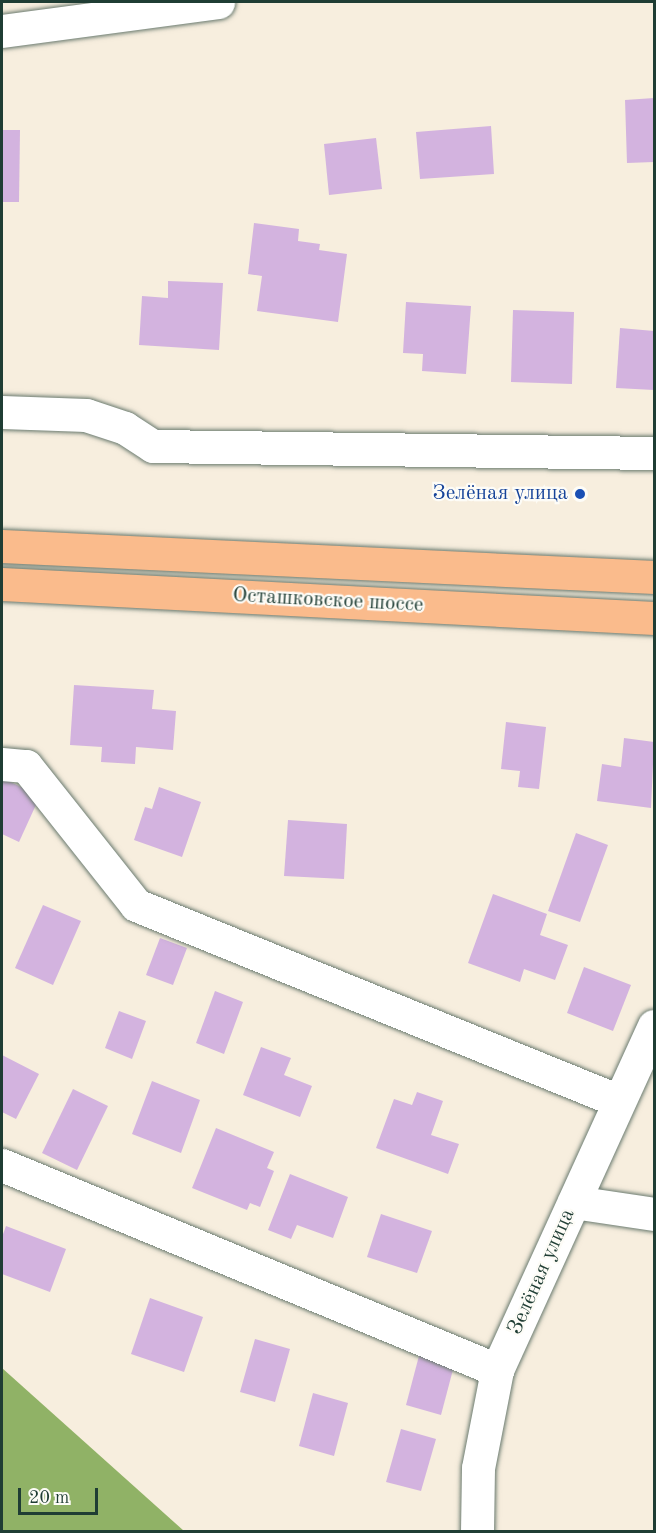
<!DOCTYPE html>
<html>
<head>
<meta charset="utf-8">
<style>
  body { margin:0 }
  #map { position:relative; width:656px; height:1533px; overflow:hidden; background:#f7eede; font-family:"Old Standard TT",serif }
  div>[style] { position:absolute }
  [style*='--x'] { left:calc(var(--x)*1px); top:calc(var(--y)*1px); width:calc(var(--w)*1px); rotate:calc(var(--a)*1deg) }
  .forest>* { inset:0; background:#90b266 }
  .building>* { inset:0; background:#d3b3df }
  .roads { filter:drop-shadow(0 0 2px #6b7b70) drop-shadow(0 0 2px #6b7b70) }
  .minor>* { height:33px; margin:-16.5px; padding:0 16.5px; transform-origin:16.5px; border-radius:16.5px; background:#fff }
  .major>* { height:33px; margin:-16.5px; padding:0 16.5px; transform-origin:16.5px; border-radius:16.5px; background:#fabb8c }
  .dots>* { width:16px; height:16px; translate:-50% -50%; box-sizing:border-box; border:3px solid #fdfcf7; border-radius:50% }
  span { translate:-50% -50%; white-space:nowrap; text-align:center; line-height:1.15; -webkit-text-stroke:4.5px #fdfcf7; paint-order:stroke }
  .transit-label { font-size:21px; color:#164399 }
  .right { translate:-100% -50%; text-align:right }
  .street-label { font-size:21px; color:#1f3d34 }
  .frame { position:absolute; inset:0; border:3px solid #1f3d34; pointer-events:none }
  .scale { position:absolute; left:18px; top:1488px; width:80px; height:27px; box-sizing:border-box; border:3px solid #1f3d34; border-top:0; padding-left:8px; font-size:18px; line-height:21px; white-space:nowrap; color:#1f3d34; -webkit-text-stroke:4px #fdfcf7; paint-order:stroke }
</style>
</head>
<body>
<div id="map">
  <div class="forest">
    <i style="clip-path:polygon(2px 1368px,184px 1531px,2px 1531px)"></i>
  </div>
  <div class="building">
    <i style="clip-path:polygon(654px 98px,654px 162px,627px 163px,625px 100px)"></i>
    <i style="clip-path:polygon(491px 126px,494px 174px,420px 179px,416px 132px)"></i>
    <i style="clip-path:polygon(2px 130px,20px 130px,19px 202px,2px 202px)"></i>
    <i style="clip-path:polygon(376px 138px,382px 189px,329px 195px,324px 144px)"></i>
    <i style="clip-path:polygon(254px 223px,299px 229px,298px 241px,320px 244px,319px 250px,347px 254px,338px 322px,257px 311px,262px 276px,248px 274px)"></i>
    <i style="clip-path:polygon(168px 281px,223px 283px,219px 350px,139px 345px,142px 296px,168px 298px)"></i>
    <i style="clip-path:polygon(406px 302px,471px 306px,466px 374px,422px 371px,423px 354px,403px 353px)"></i>
    <i style="clip-path:polygon(513px 310px,574px 312px,572px 384px,511px 382px)"></i>
    <i style="clip-path:polygon(620px 328px,654px 331px,654px 390px,616px 388px)"></i>
    <i style="clip-path:polygon(74px 685px,154px 690px,152px 709px,176px 711px,173px 750px,136px 747px,135px 764px,101px 762px,102px 747px,70px 745px)"></i>
    <i style="clip-path:polygon(506px 722px,546px 727px,539px 789px,518px 787px,520px 771px,501px 769px)"></i>
    <i style="clip-path:polygon(624px 738px,654px 742px,651px 808px,597px 801px,602px 764px,621px 767px)"></i>
    <i style="clip-path:polygon(2px 778px,40px 796px,19px 842px,2px 834px)"></i>
    <i style="clip-path:polygon(159px 787px,201px 802px,182px 857px,134px 840px,145px 807px,152px 809px)"></i>
    <i style="clip-path:polygon(288px 820px,347px 824px,344px 879px,284px 876px)"></i>
    <i style="clip-path:polygon(576px 833px,608px 845px,580px 922px,548px 911px)"></i>
    <i style="clip-path:polygon(493px 894px,547px 914px,540px 935px,568px 945px,555px 980px,524px 969px,520px 982px,468px 963px)"></i>
    <i style="clip-path:polygon(43px 905px,81px 921px,53px 985px,15px 968px)"></i>
    <i style="clip-path:polygon(160px 938px,187px 948px,173px 985px,146px 975px)"></i>
    <i style="clip-path:polygon(584px 967px,631px 985px,613px 1031px,567px 1013px)"></i>
    <i style="clip-path:polygon(215px 991px,243px 1002px,224px 1054px,196px 1043px)"></i>
    <i style="clip-path:polygon(119px 1011px,146px 1021px,132px 1059px,105px 1048px)"></i>
    <i style="clip-path:polygon(261px 1047px,291px 1058px,284px 1075px,312px 1086px,300px 1117px,243px 1095px)"></i>
    <i style="clip-path:polygon(2px 1055px,39px 1074px,16px 1119px,2px 1112px)"></i>
    <i style="clip-path:polygon(152px 1081px,200px 1100px,181px 1153px,132px 1134px)"></i>
    <i style="clip-path:polygon(73px 1089px,108px 1106px,77px 1170px,42px 1153px)"></i>
    <i style="clip-path:polygon(417px 1092px,443px 1101px,431px 1135px,459px 1144px,448px 1174px,376px 1148px,394px 1099px,412px 1105px)"></i>
    <i style="clip-path:polygon(216px 1128px,274px 1152px,267px 1168px,274px 1171px,260px 1207px,250px 1203px,247px 1210px,192px 1188px)"></i>
    <i style="clip-path:polygon(290px 1174px,348px 1197px,333px 1238px,297px 1225px,291px 1239px,268px 1230px)"></i>
    <i style="clip-path:polygon(381px 1214px,432px 1231px,417px 1273px,367px 1257px)"></i>
    <i style="clip-path:polygon(6px 1226px,66px 1249px,50px 1292px,2px 1274px,2px 1237px)"></i>
    <i style="clip-path:polygon(150px 1298px,203px 1317px,184px 1372px,131px 1354px)"></i>
    <i style="clip-path:polygon(255px 1339px,290px 1349px,275px 1402px,240px 1392px)"></i>
    <i style="clip-path:polygon(420px 1352px,455px 1362px,441px 1415px,406px 1405px)"></i>
    <i style="clip-path:polygon(313px 1393px,348px 1403px,334px 1456px,299px 1446px)"></i>
    <i style="clip-path:polygon(401px 1429px,436px 1439px,421px 1491px,386px 1482px)"></i>
  </div>
  <div class="roads">
    <div class="minor">
      <i style="--x:2;--y:31;--w:218;--a:-7.6"></i>
      <i style="--x:2;--y:412;--w:84;--a:2"></i>
      <i style="--x:86;--y:415;--w:41;--a:18.4"></i>
      <i style="--x:125;--y:428;--w:33;--a:33"></i>
      <i style="--x:153;--y:446;--w:501;--a:0.8"></i>
      <i style="--x:2;--y:764;--w:24;--a:5"></i>
      <i style="--x:26;--y:766;--w:177;--a:51.6"></i>
      <i style="--x:136;--y:905;--w:521;--a:22.09"></i>
      <i style="--x:2;--y:1165;--w:536;--a:22.5"></i>
      <i style="--x:574;--y:1202;--w:81;--a:8.5"></i>
      <i style="--x:477;--y:1532;--w:64;--a:-89.1"></i>
      <i style="--x:478;--y:1468;--w:100;--a:-79"></i>
      <i style="--x:497;--y:1370;--w:378;--a:-65.5"></i>
    </div>
    <div class="major">
      <i style="--x:2;--y:546;--w:653;--a:2.72"></i>
      <i style="--x:2;--y:584;--w:653;--a:2.99"></i>
    </div>
  </div>
  <div class="dots">
    <i style="left:580px;top:494px;background:#1a4fb4"></i>
  </div>
  <div class="transit-label">
    <span class="right" style="left:568px;top:494px">Зелёная улица</span>
  </div>
  <div class="street-label">
    <span style="left:328px;top:601px;rotate:3deg">Осташковское шоссе</span>
    <span style="left:542px;top:1272px;rotate:-66deg">Зелёная улица</span>
  </div>
  <div class="frame"></div>
  <div class="scale">20 m</div>
</div>
</body>
</html>
